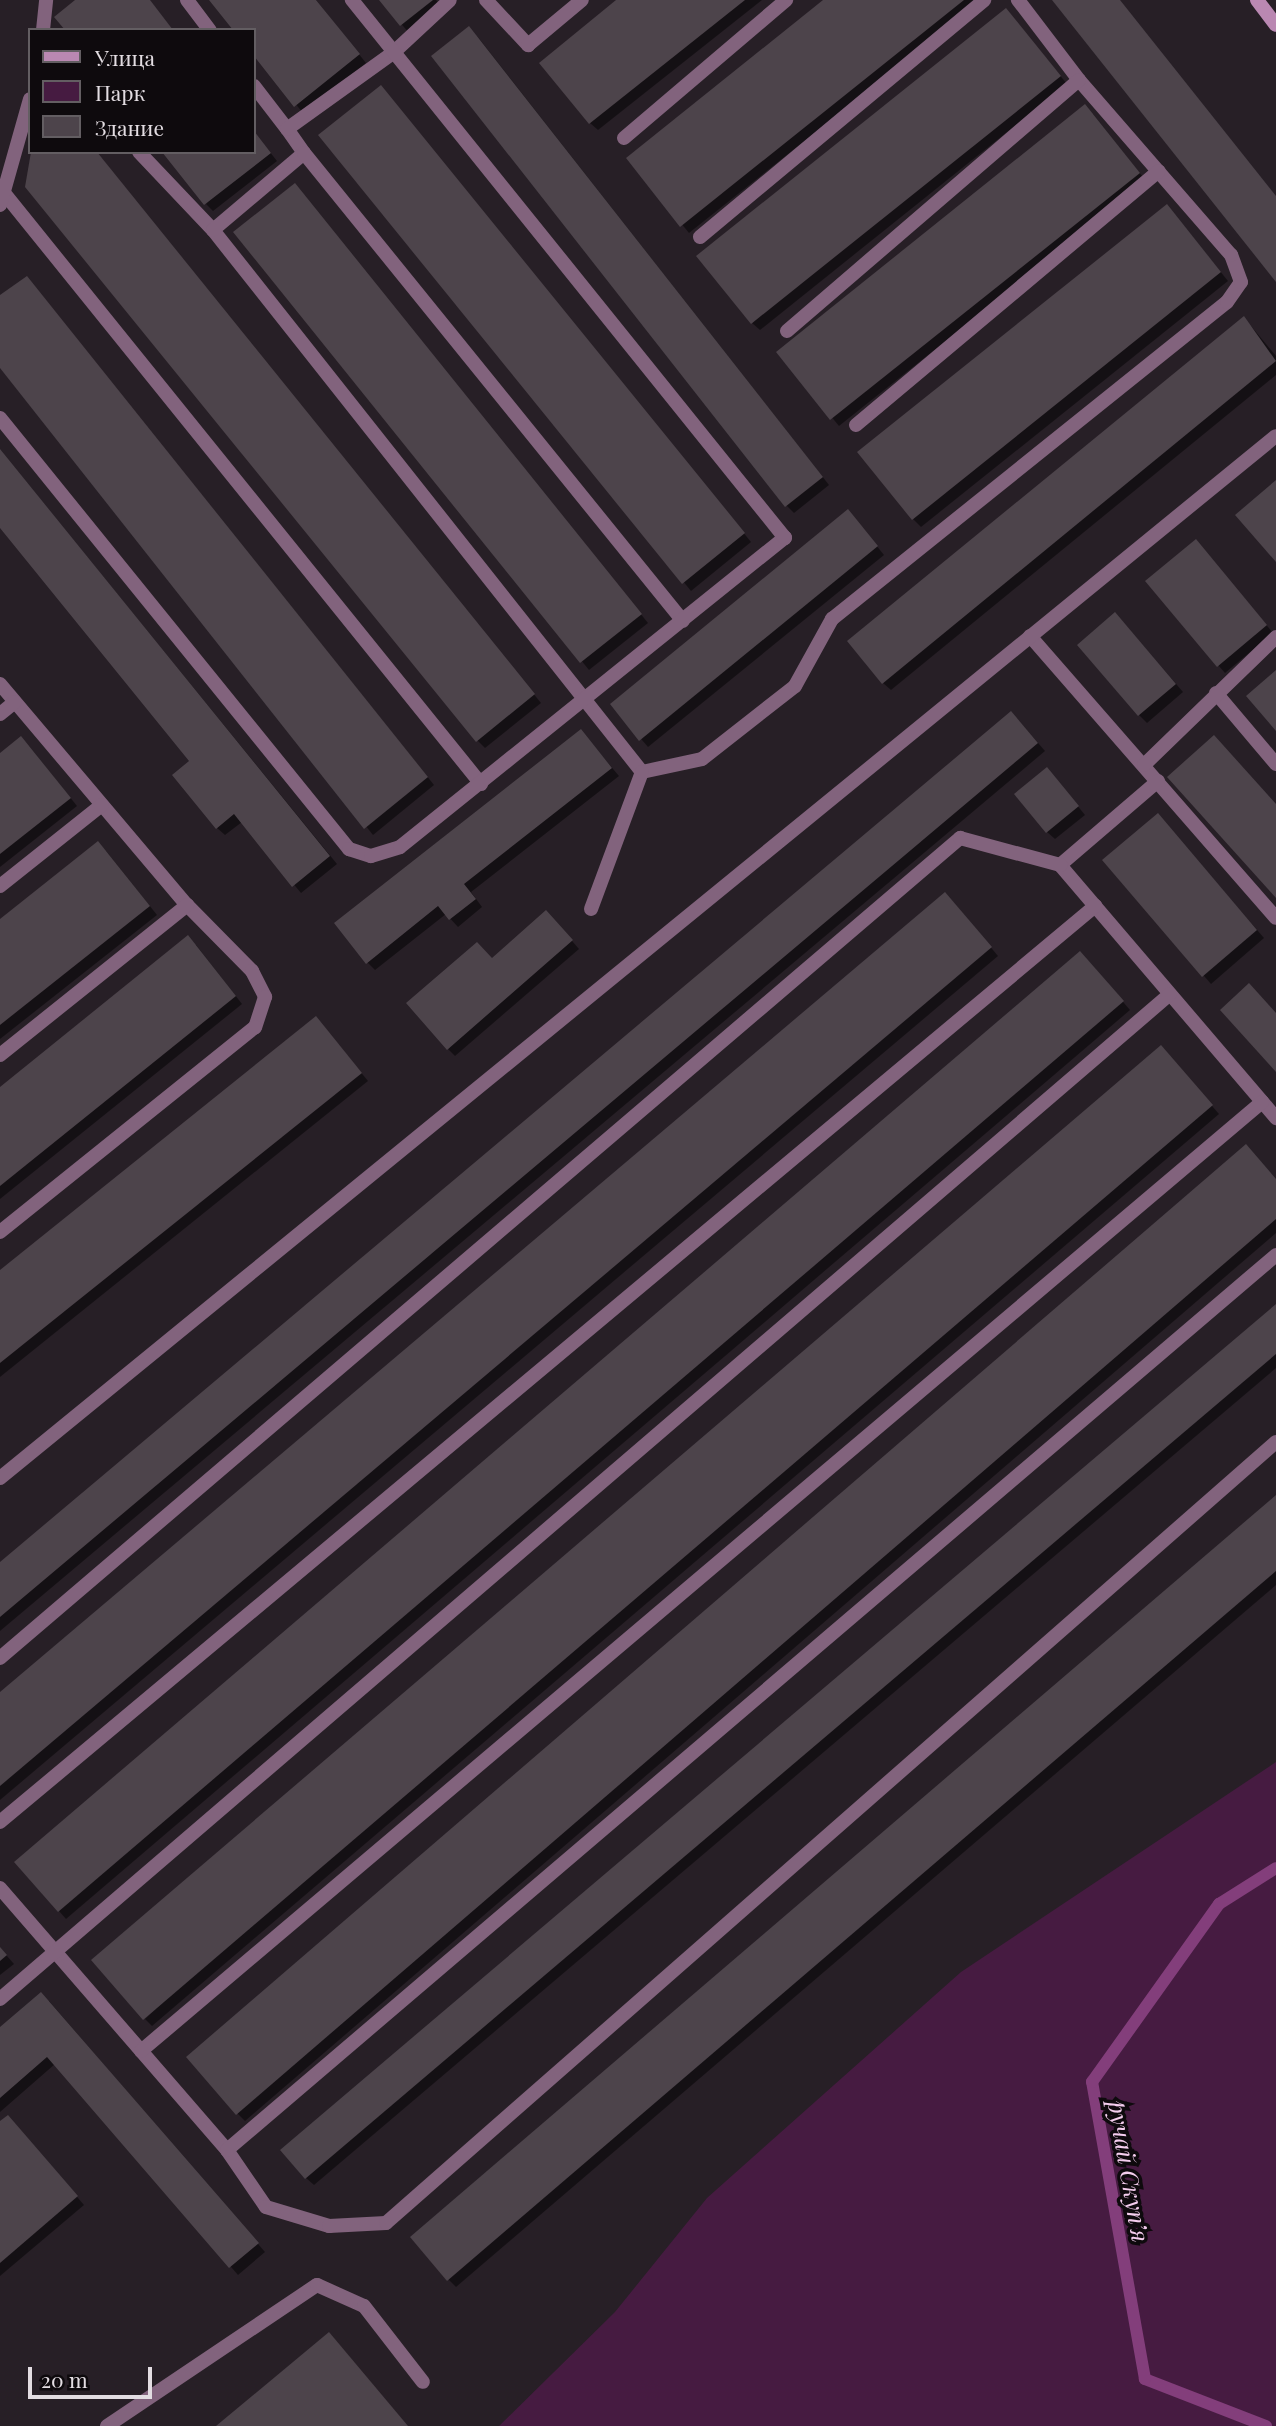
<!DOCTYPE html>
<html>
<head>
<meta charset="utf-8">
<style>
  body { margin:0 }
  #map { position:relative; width:1276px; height:2426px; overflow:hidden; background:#271f26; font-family:"Playfair Display",serif }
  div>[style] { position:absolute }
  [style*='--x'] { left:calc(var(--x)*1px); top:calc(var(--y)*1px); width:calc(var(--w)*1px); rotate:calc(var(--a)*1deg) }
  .green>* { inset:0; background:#461b41 }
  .shadow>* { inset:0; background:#0007 }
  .stream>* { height:12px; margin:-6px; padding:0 6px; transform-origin:6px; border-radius:6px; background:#833e7b }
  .building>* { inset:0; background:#4d444b }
  .lane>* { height:14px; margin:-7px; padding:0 7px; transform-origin:7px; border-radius:7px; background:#82637d }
  .secondary>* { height:14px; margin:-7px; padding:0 7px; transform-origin:7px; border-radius:7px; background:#ba88b2 }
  span { translate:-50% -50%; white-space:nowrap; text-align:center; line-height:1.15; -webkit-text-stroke:7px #0e0a0d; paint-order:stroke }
  .water-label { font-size:24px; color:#f5ceef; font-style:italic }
  .legend { position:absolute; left:28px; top:28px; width:228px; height:126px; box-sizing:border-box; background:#0e0a0d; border:2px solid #635e62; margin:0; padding:9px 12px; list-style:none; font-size:21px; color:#e3dde2 }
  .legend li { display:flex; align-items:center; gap:14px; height:35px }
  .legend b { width:35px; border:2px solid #635e62 }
  .scale { position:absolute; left:28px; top:2367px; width:124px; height:32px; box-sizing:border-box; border:4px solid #e3dde2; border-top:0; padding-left:9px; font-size:21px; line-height:24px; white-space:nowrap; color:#e3dde2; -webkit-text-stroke:5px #0e0a0d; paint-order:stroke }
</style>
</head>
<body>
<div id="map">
  <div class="green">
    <i style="clip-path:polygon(1276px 1762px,1276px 2426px,499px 2426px,615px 2312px,707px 2198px,961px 1972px)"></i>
  </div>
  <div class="shadow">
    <i style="clip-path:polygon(211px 0,316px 0,366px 63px,303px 113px,254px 53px,254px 30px)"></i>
    <i style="clip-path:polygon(381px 0,436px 0,442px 7px,409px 33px)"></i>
    <i style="clip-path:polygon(618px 0,762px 0,598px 130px,590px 123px)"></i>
    <i style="clip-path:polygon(826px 0,981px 0,689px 233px,628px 158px)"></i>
    <i style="clip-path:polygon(1013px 18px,1067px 84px,760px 330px,752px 323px)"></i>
    <i style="clip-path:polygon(477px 36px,829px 485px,794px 513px,786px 505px)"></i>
    <i style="clip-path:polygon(381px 87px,751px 542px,691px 591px,321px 136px)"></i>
    <i style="clip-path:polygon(1093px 114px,1146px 181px,839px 426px,778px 352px)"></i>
    <i style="clip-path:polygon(254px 132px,277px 161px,213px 211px,206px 204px,254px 152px)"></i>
    <i style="clip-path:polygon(96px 152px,541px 703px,485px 748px,477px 740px)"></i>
    <i style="clip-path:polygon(302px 193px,648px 623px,589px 670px,236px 233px)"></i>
    <i style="clip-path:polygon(1174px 214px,1228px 281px,921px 527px,913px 519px)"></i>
    <i style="clip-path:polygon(34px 286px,434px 785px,373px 835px,0 366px,0 297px)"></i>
    <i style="clip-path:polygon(1251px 326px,1276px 356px,1276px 375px,891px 690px,883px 683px)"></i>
    <i style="clip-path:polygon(0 450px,337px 864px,301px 893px,242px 822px,225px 835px,217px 828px,191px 761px,0 525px)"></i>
    <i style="clip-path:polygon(855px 519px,884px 555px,648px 747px,612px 705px)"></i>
    <i style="clip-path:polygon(1203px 549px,1273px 633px,1225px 673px,1218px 665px)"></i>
    <i style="clip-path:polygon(1123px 622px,1183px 692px,1147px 723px,1139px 715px)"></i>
    <i style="clip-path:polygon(1019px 721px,1045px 751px,0 1631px,0 1564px)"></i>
    <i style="clip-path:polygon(581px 731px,619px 776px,471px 892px,482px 907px,458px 927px,446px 914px,375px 970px,367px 962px)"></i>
    <i style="clip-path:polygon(29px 746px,77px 806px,0 867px,0 755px)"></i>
    <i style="clip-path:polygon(1054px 777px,1085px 815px,1055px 839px,1047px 832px)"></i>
    <i style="clip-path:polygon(1165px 823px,1264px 938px,1211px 984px,1105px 861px)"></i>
    <i style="clip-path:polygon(106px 851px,157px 915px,0 1039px,0 921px)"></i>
    <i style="clip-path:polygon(953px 902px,998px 956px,0 1800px,0 1694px)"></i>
    <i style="clip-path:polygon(554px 920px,579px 949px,455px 1056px,448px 1049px,492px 960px)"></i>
    <i style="clip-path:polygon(196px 945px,242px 1004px,0 1199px,0 1089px)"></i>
    <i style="clip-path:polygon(1088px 961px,1130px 1010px,66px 1919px,17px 1863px)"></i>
    <i style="clip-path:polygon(323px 1026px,368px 1081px,0 1377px,0 1272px)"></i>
    <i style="clip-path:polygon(1168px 1055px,1219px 1114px,152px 2026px,145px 2019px)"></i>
    <i style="clip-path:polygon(1276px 1180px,1276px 1233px,245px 2121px,237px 2113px)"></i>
    <i style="clip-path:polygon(1276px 1306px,1276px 1368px,314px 2185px,306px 2178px,283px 2150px)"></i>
    <i style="clip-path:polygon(1276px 1497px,1276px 1585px,456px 2287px,449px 2280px,413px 2237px)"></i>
    <i style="clip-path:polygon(0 1948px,14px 1964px,0 1975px)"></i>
    <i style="clip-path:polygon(49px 2001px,265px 2252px,238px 2275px,55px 2064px,0 2112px,0 2029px)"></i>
    <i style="clip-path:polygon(0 2123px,15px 2124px,84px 2205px,0 2276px)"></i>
  </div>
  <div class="stream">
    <i style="--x:1266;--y:2426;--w:130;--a:-158.8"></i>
    <i style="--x:1145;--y:2379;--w:302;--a:-100.1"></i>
    <i style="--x:1092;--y:2082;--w:219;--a:-54.5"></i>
    <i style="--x:1219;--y:1904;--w:67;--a:-32.3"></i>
  </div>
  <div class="building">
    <i style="clip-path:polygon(75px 0,150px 0,173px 30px,65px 30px,54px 17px)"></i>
    <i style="clip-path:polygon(209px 0,316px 0,360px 54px,294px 107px,254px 56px,254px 30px,233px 30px)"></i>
    <i style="clip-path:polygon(379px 0,433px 0,400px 26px)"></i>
    <i style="clip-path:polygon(616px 0,745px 0,589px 124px,539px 63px)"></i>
    <i style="clip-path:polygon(823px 0,964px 0,680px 227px,626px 158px)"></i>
    <i style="clip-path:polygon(1052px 0,1120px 0,1276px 196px,1276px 282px)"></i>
    <i style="clip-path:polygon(1006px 8px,1061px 76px,751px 324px,696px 256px)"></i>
    <i style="clip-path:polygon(469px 26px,823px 477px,785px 507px,431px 56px)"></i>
    <i style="clip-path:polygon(381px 85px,745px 533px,682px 584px,318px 135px)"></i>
    <i style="clip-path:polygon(1085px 104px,1140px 173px,830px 420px,776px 352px)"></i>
    <i style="clip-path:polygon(254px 131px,271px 153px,204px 205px,162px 152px,254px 152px)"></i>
    <i style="clip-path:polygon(31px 152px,97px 152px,535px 694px,476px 742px,25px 187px)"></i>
    <i style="clip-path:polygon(295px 183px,642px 614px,580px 663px,233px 232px)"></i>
    <i style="clip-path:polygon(1167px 204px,1221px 272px,912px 520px,857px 452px)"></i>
    <i style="clip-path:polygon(27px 276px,428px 777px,364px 829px,0 368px,0 295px)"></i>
    <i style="clip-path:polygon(1244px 316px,1276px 361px,882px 684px,847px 641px)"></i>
    <i style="clip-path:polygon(0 449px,330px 856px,292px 887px,234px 814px,216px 829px,172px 775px,189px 761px,0 528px)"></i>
    <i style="clip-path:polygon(1276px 480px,1276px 562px,1235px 515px)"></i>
    <i style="clip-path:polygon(848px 509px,878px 546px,639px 741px,610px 704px)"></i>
    <i style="clip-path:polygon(1196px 539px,1267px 625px,1217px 667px,1145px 581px)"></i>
    <i style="clip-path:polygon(1115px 612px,1176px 684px,1138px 716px,1077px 645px)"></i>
    <i style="clip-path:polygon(1276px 670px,1276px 731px,1246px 696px)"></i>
    <i style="clip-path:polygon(1011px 711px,1038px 743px,0 1617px,0 1562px)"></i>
    <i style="clip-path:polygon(581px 729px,612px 768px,464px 884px,476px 899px,449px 920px,438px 906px,366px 964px,334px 923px)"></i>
    <i style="clip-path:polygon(1214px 735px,1276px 804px,1276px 898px,1167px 777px)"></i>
    <i style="clip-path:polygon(21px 736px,71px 798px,0 854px,0 753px)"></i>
    <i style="clip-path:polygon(1047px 767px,1079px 806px,1046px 833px,1014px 794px)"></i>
    <i style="clip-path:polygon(1158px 813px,1257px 930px,1202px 977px,1102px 860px)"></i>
    <i style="clip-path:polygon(98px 841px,150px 906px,0 1025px,0 919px)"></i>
    <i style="clip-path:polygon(945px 892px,992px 947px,0 1786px,0 1692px)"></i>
    <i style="clip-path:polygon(546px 910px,573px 940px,447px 1050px,406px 1003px,477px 942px,492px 958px)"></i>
    <i style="clip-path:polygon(188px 935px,236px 996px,0 1186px,0 1087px)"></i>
    <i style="clip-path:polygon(1080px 951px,1124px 1001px,58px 1912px,14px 1862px)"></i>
    <i style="clip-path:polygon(1249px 983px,1276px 1013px,1276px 1072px,1220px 1010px)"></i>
    <i style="clip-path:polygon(316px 1016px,362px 1073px,0 1363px,0 1270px)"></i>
    <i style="clip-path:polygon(1161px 1045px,1213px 1105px,143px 2020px,91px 1960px)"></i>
    <i style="clip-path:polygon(1246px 1144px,1276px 1179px,1276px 1219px,236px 2115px,186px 2057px)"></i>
    <i style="clip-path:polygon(1276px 1304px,1276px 1354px,305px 2179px,280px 2150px)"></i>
    <i style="clip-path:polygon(1276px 1495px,1276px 1571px,447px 2281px,410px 2237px)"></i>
    <i style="clip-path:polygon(0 1947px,7px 1955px,0 1961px)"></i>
    <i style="clip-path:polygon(41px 1992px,259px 2243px,229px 2268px,47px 2057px,0 2098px,0 2027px)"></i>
    <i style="clip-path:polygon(8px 2115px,78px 2196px,0 2263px,0 2121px)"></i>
    <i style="clip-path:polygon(329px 2332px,408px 2426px,216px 2426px)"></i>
  </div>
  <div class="lane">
    <i style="--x:187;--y:0;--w:38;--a:53"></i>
    <i style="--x:486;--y:0;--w:62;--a:47"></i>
    <i style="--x:528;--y:45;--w:70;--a:-39.8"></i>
    <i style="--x:43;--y:30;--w:30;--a:-84"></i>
    <i style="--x:254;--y:86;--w:54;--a:52.5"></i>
    <i style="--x:624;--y:138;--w:213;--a:-40.4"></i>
    <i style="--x:139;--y:152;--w:108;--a:46.5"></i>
    <i style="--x:213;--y:230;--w:691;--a:51.64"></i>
    <i style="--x:642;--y:772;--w:61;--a:-12.2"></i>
    <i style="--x:702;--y:759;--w:118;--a:-38.1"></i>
    <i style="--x:795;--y:686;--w:77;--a:-61.1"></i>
    <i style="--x:832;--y:619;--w:506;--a:-38.75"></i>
    <i style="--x:1227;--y:302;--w:24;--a:-55"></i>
    <i style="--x:1241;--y:282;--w:29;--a:-110"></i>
    <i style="--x:1231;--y:255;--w:232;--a:-131"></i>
    <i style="--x:1079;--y:80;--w:101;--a:-127.3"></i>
    <i style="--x:304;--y:153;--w:29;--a:-125"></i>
    <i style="--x:287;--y:129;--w:132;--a:-35.7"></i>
    <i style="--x:394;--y:52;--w:76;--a:-42.9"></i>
    <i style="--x:0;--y:188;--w:766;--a:51.09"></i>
    <i style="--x:0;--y:205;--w:110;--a:-74.2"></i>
    <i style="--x:213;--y:230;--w:119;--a:-40.2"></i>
    <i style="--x:304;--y:153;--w:602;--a:51"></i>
    <i style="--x:700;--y:237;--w:370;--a:-39.8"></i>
    <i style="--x:787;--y:331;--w:385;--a:-40.7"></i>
    <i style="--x:0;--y:418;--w:555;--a:51"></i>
    <i style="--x:349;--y:849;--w:23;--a:18"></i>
    <i style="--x:371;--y:856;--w:30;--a:-17"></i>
    <i style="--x:400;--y:847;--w:494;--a:-38.8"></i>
    <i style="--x:785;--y:538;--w:691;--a:-128.83"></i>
    <i style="--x:856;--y:425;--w:395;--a:-40"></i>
    <i style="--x:1030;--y:636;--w:374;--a:48.9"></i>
    <i style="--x:0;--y:684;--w:289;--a:49.8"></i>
    <i style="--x:187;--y:905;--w:93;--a:45.4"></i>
    <i style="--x:252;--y:971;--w:29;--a:63"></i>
    <i style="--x:265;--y:997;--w:32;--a:108"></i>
    <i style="--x:255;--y:1027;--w:327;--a:141.2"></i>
    <i style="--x:1216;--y:693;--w:93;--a:49.8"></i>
    <i style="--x:0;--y:714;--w:19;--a:-39"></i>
    <i style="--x:1144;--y:765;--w:184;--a:-44.1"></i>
    <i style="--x:1158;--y:781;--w:129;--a:139.4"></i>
    <i style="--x:1060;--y:865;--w:333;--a:49.5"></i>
    <i style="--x:0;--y:886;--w:130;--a:-38.5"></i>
    <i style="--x:591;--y:909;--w:146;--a:-69.6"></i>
    <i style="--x:0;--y:1055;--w:240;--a:-38.7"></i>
    <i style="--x:0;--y:1478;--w:1647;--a:-39.24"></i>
    <i style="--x:0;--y:1658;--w:1263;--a:-40.5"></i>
    <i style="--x:960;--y:838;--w:104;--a:15.1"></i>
    <i style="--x:0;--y:1822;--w:1428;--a:-39.91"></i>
    <i style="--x:0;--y:1888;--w:347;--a:49.1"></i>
    <i style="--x:227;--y:2150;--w:69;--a:55.6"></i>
    <i style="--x:266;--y:2207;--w:66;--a:16.8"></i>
    <i style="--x:329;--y:2226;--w:57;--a:-3"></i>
    <i style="--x:386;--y:2223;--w:1184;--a:-41.27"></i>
    <i style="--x:0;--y:1999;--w:1542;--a:-40.66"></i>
    <i style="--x:141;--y:2051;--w:1469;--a:-40.25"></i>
    <i style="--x:227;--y:2150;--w:1379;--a:-40.47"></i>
    <i style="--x:107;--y:2426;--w:253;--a:-33.9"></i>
    <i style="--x:317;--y:2285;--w:51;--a:24.1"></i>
    <i style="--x:364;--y:2306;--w:96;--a:52.2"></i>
  </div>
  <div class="secondary">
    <i style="--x:1257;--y:0;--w:31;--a:53"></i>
  </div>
  <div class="water-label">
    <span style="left:1129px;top:2171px;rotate:80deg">ручай Скупʼя</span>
  </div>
  <ul class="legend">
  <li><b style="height:9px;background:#ba88b2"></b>Улица</li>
  <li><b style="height:19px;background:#461b41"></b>Парк</li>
  <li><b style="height:19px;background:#4d444b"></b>Здание</li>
  </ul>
  <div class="scale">20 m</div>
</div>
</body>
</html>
